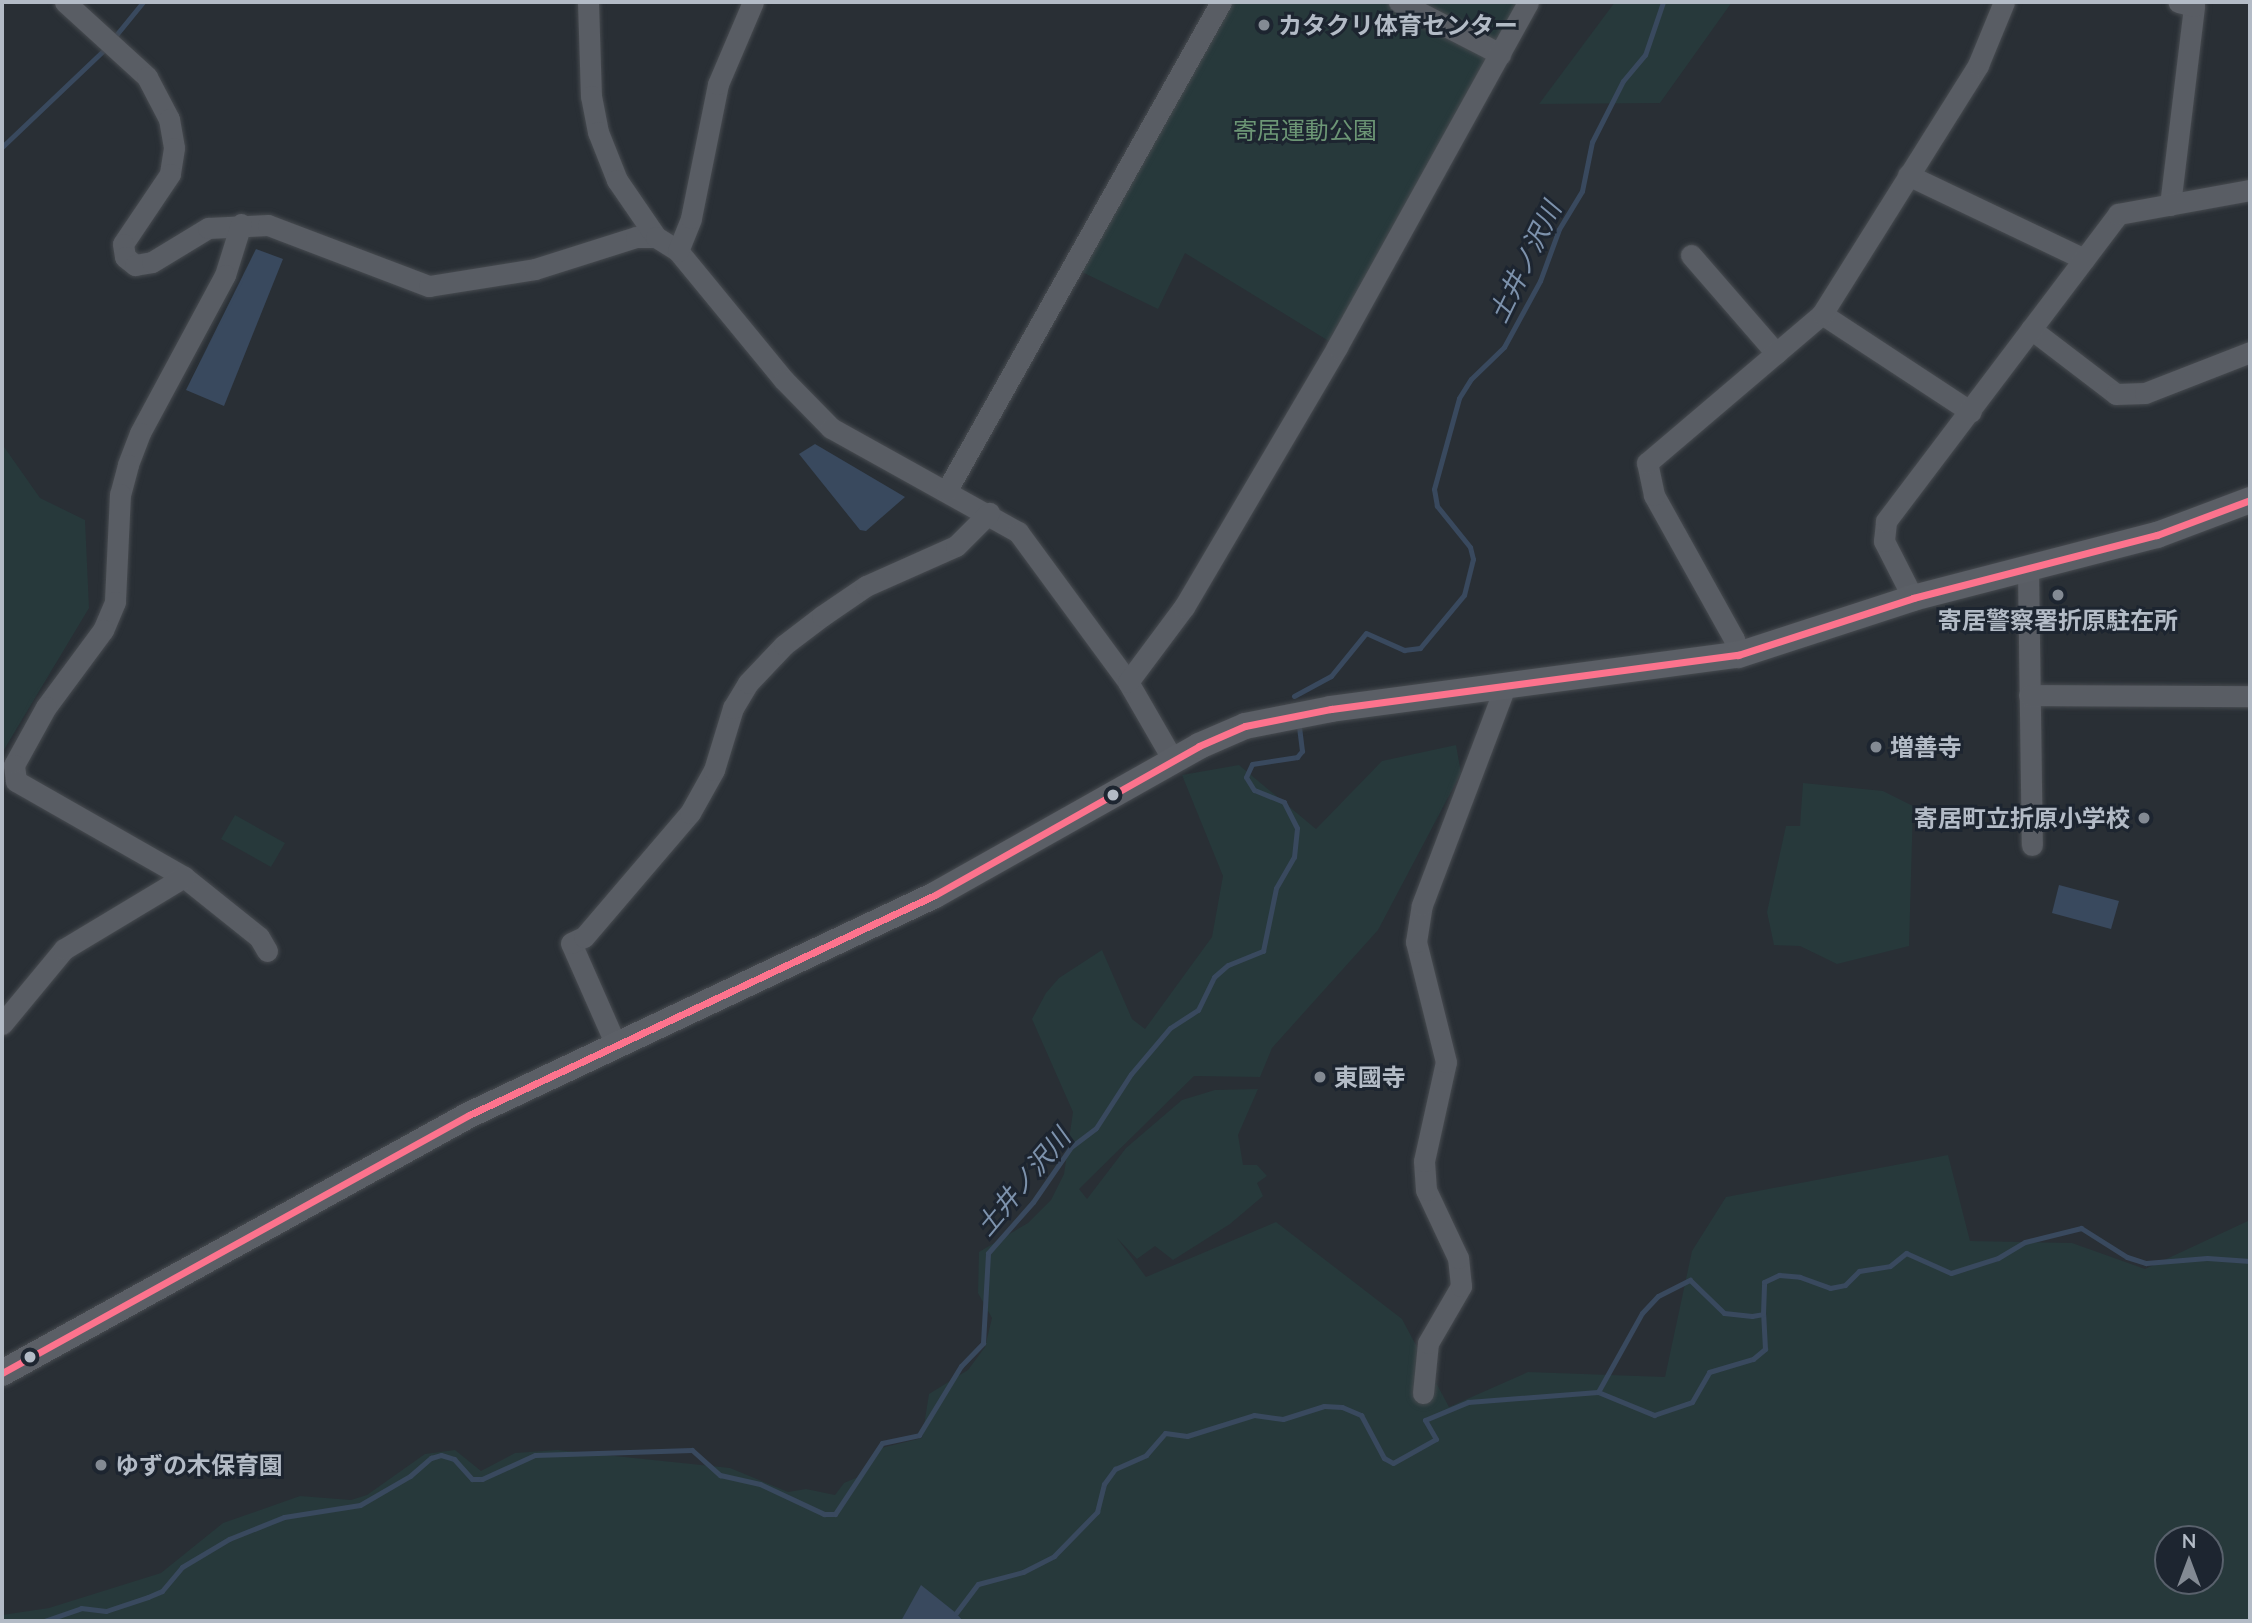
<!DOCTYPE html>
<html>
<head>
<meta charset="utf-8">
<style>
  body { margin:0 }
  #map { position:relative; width:2252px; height:1623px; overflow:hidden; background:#292f35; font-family:Lato,"Noto Sans JP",sans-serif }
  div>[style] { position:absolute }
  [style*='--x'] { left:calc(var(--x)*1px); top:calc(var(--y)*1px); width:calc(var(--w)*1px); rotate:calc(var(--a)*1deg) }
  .green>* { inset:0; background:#27393b }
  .water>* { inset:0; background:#39495e }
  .stream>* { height:5px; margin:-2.5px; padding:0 2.5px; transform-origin:2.5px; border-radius:2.5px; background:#39495e }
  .roads { filter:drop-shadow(0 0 2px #474b50) drop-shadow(0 0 2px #474b50) }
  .minor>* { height:21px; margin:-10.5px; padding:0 10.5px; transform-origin:10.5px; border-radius:10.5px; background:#595d64 }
  .major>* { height:26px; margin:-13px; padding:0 13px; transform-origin:13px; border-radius:13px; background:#5b5f66 }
  .bus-1>* { height:7px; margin:-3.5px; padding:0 3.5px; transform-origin:3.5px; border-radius:3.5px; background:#fc738d }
  .dots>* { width:19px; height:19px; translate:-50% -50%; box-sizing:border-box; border:4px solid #1d2530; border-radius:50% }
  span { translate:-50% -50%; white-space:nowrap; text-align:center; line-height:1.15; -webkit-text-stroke:6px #1d2530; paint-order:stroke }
  .poi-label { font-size:24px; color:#b3bbc6; font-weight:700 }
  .left { translate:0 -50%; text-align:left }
  .right { translate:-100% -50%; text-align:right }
  .park-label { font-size:24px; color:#6c9675 }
  .water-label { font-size:26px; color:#7d92ac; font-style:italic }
  .frame { position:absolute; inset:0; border:4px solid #b3bbc6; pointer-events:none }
  .north { position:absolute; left:2154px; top:1525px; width:70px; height:70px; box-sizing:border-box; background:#1d2530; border:2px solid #59616c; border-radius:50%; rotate:0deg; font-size:19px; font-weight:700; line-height:28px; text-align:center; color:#b3bbc6 }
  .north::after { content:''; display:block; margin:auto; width:24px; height:32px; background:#838a93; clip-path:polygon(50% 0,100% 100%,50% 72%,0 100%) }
</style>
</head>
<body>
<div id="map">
  <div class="green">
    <i style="clip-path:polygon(1232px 2px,1522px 2px,1332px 343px,1185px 253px,1158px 309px,1080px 271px)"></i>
    <i style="clip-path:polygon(1615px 2px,1732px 2px,1660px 103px,1539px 104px)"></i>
    <i style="clip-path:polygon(2px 444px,40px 498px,85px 520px,89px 608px,2px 753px)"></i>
    <i style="clip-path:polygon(evenodd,1456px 745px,1461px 773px,1378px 930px,1272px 1048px,1260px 1077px,1194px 1076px,1079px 1189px,1087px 1199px,1126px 1148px,1182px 1100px,1215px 1090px,1258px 1089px,1238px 1135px,1243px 1165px,1257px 1165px,1267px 1176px,1257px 1183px,1263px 1196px,1230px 1224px,1173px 1260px,1155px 1246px,1137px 1259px,1117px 1238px,1146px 1277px,1276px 1222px,1402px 1319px,1449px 1407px,1528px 1372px,1665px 1377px,1692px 1251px,1726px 1197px,1948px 1155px,1970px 1241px,2072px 1243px,2145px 1269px,2250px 1220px,2250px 1621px,2px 1621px,2px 1615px,49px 1608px,161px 1573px,223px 1523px,300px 1496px,351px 1500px,367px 1495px,425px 1454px,455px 1450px,481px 1471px,515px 1453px,557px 1450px,730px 1468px,788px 1492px,806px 1489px,835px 1495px,844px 1483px,863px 1475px,881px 1448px,922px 1438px,929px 1394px,968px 1370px,985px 1347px,992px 1318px,978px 1293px,979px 1252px,1028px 1223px,1051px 1200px,1064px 1174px,1073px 1112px,1032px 1019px,1046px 993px,1059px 978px,1102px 950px,1132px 1019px,1145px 1029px,1212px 937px,1223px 876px,1182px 775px,1239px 765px,1316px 829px,1382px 761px,1456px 745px,2168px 1539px,2210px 1539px,2210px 1581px,2168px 1581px,2168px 1539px)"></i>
    <i style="clip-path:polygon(1803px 783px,1883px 791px,1913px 806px,1909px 946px,1837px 964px,1800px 946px,1774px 945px,1767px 912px,1786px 826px,1800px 826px)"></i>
    <i style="clip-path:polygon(235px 815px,285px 843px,271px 867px,221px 839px)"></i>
  </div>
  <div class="water">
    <i style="clip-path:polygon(256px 249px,283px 259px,224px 406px,186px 390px)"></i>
    <i style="clip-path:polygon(815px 444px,905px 497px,866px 531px,860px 530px,799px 454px)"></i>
    <i style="clip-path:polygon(2059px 885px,2119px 901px,2111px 929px,2052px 913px)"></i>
    <i style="clip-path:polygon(921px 1585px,956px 1613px,963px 1621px,901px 1621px)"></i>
  </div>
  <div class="stream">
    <i style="--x:112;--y:40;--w:49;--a:-50.8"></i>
    <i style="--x:2;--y:147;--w:144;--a:-43.6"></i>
    <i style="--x:1294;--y:696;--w:42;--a:-28.4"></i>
    <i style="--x:1331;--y:676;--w:55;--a:-50.9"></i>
    <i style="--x:1366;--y:633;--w:42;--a:24.1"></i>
    <i style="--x:1404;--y:650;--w:16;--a:-7"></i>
    <i style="--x:1420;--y:648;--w:69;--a:-50.3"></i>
    <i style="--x:1464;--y:595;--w:37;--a:-76"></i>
    <i style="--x:1473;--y:559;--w:12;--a:-104"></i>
    <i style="--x:1470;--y:547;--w:53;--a:-128.8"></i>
    <i style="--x:1437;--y:506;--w:17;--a:-100"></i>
    <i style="--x:1434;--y:489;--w:94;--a:-74.6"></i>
    <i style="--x:1459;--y:398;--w:22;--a:-58"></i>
    <i style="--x:1471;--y:379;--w:46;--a:-44.1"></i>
    <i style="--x:1504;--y:347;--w:75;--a:-61.4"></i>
    <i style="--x:1540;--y:281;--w:55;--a:-69.9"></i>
    <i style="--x:1559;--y:229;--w:44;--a:-58.8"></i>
    <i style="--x:1582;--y:191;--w:50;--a:-78.5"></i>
    <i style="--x:1592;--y:142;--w:68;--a:-63.1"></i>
    <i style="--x:1623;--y:81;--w:34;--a:-50"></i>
    <i style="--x:1645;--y:55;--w:56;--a:-71.2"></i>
    <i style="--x:1598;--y:1392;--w:61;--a:22.3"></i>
    <i style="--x:1654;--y:1415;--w:40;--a:-18.9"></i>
    <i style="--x:1692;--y:1402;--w:34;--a:-60"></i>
    <i style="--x:1709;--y:1372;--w:46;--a:-16.5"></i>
    <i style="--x:1753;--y:1359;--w:16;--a:-40"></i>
    <i style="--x:1765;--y:1349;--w:35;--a:-93"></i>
    <i style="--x:956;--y:1613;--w:36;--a:-53"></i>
    <i style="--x:978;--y:1584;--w:47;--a:-14.9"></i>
    <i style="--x:1023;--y:1572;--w:35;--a:-27"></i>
    <i style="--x:1054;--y:1556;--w:62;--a:-45.7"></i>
    <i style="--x:1097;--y:1512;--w:29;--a:-76"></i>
    <i style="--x:1104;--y:1484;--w:19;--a:-54"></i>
    <i style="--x:1115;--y:1469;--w:34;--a:-24"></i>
    <i style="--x:1146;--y:1455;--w:29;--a:-49"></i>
    <i style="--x:1165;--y:1433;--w:22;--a:8"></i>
    <i style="--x:1187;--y:1436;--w:70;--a:-17.4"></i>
    <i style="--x:1254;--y:1415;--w:29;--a:8"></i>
    <i style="--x:1283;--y:1419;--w:43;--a:-17.6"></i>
    <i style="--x:1324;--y:1406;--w:18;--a:3"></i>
    <i style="--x:1342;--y:1407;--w:21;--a:23"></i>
    <i style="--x:1361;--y:1415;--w:49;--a:61.9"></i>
    <i style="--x:1384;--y:1458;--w:10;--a:29"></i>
    <i style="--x:1393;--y:1463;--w:49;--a:-29.2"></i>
    <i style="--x:1436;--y:1439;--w:22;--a:-120"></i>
    <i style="--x:1425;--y:1420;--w:47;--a:-22.7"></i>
    <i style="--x:1468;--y:1402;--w:130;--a:-4.4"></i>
    <i style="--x:1598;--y:1392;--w:90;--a:-60.9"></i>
    <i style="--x:1642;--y:1313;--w:23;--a:-47"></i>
    <i style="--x:1658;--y:1296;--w:36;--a:-27"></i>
    <i style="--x:1690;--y:1280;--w:47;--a:44.1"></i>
    <i style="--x:1724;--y:1313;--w:28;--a:6"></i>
    <i style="--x:1752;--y:1316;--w:11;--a:-10"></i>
    <i style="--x:1763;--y:1314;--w:32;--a:-88"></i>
    <i style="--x:1764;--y:1282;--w:17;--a:-25"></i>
    <i style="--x:1779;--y:1275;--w:21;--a:5"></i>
    <i style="--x:1800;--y:1277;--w:32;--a:20"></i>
    <i style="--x:1830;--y:1288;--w:15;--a:-11"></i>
    <i style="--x:1845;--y:1285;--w:20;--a:-45"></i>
    <i style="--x:1859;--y:1271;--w:31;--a:-9"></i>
    <i style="--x:1890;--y:1266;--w:21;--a:-39"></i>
    <i style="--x:1906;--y:1253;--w:49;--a:24"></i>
    <i style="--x:1951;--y:1273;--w:49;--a:-17.7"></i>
    <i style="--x:1998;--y:1258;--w:31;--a:-31"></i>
    <i style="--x:2025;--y:1242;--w:58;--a:-14"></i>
    <i style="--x:2081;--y:1228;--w:54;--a:32.2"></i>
    <i style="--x:2127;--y:1257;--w:20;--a:18"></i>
    <i style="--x:2146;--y:1263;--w:61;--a:-4.7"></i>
    <i style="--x:2207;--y:1258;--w:43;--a:4"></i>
    <i style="--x:44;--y:1621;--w:39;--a:-19"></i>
    <i style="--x:81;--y:1608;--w:25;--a:7"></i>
    <i style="--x:106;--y:1611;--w:44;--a:-18.4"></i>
    <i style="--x:148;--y:1597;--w:15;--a:-23"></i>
    <i style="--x:162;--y:1591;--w:31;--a:-50"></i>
    <i style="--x:182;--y:1567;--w:55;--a:-30.8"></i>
    <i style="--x:229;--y:1539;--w:59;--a:-21.8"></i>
    <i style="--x:284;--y:1517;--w:77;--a:-9"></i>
    <i style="--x:360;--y:1505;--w:58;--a:-30.1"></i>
    <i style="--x:410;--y:1476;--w:28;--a:-41"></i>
    <i style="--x:431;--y:1458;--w:10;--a:-17"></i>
    <i style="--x:441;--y:1455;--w:14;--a:17"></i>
    <i style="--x:454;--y:1459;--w:27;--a:48"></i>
    <i style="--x:472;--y:1479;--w:10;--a:0"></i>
    <i style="--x:482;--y:1479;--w:58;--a:-24.4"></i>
    <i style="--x:535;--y:1455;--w:157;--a:-1.8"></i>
    <i style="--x:692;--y:1450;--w:38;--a:42"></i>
    <i style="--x:720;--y:1475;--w:41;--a:12.7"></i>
    <i style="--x:760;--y:1484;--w:71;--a:25.1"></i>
    <i style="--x:824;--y:1514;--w:11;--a:0"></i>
    <i style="--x:835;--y:1514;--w:85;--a:-56.5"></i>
    <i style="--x:882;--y:1443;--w:38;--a:-12"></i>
    <i style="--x:919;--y:1435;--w:81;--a:-58.7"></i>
    <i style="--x:961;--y:1366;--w:32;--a:-46"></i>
    <i style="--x:983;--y:1343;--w:90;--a:-86.8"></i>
    <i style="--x:988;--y:1253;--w:68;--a:-48.6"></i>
    <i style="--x:1033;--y:1202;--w:67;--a:-55.4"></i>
    <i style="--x:1071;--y:1147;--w:31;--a:-37"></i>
    <i style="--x:1096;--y:1128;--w:64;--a:-57.1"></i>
    <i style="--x:1131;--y:1074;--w:60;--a:-49.7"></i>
    <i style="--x:1170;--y:1028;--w:33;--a:-33"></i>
    <i style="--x:1198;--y:1010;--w:37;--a:-64"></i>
    <i style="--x:1214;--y:977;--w:18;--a:-41"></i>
    <i style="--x:1228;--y:965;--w:38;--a:-22"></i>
    <i style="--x:1263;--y:951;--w:64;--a:-78.3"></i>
    <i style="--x:1276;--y:888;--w:36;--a:-60"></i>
    <i style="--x:1294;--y:857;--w:29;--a:-84"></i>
    <i style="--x:1297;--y:828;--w:29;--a:-117"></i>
    <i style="--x:1284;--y:802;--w:32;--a:-158"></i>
    <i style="--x:1254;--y:790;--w:15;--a:-122"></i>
    <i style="--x:1246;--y:777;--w:14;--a:-65"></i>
    <i style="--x:1252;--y:764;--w:46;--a:-8.8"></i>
    <i style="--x:1297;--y:757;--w:8;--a:-50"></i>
    <i style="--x:1302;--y:751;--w:26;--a:-97"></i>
  </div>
  <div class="roads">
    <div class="minor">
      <i style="--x:65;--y:2;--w:111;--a:42.4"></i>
      <i style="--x:147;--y:77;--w:47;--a:62.4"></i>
      <i style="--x:169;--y:119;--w:29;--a:80"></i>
      <i style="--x:174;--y:148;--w:26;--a:99"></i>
      <i style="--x:170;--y:174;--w:84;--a:123.9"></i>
      <i style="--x:123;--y:244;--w:13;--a:81"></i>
      <i style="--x:125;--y:257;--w:13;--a:39"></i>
      <i style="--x:135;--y:265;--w:17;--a:-10"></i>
      <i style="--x:152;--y:262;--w:66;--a:-31.3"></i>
      <i style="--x:208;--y:228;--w:60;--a:-2.9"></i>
      <i style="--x:268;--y:225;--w:172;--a:20.8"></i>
      <i style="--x:429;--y:286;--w:107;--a:-9.1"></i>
      <i style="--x:535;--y:269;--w:106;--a:-17.6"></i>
      <i style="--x:636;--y:237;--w:20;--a:0"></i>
      <i style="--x:588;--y:2;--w:94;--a:88.2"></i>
      <i style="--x:591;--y:96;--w:37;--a:79"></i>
      <i style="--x:598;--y:132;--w:52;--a:68.4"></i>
      <i style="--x:617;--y:180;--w:69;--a:55.6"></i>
      <i style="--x:656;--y:237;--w:26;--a:32"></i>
      <i style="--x:678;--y:251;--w:167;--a:50.6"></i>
      <i style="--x:784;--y:380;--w:67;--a:45.6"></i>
      <i style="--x:831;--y:428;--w:214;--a:29.1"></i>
      <i style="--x:1018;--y:532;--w:186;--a:53.7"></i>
      <i style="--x:1128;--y:682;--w:90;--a:60"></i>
      <i style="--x:1399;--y:2;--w:114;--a:27.2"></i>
      <i style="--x:1908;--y:175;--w:195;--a:25.5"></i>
      <i style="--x:2170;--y:205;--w:200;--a:-83.1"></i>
      <i style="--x:2194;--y:6;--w:16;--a:-166"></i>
      <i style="--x:241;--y:224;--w:53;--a:107.4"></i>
      <i style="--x:225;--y:275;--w:179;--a:118.3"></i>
      <i style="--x:140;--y:433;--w:34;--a:111"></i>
      <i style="--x:128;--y:465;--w:30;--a:105"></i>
      <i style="--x:120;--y:494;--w:108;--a:92.7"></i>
      <i style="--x:115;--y:602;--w:30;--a:113"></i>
      <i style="--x:103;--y:630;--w:96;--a:126.5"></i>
      <i style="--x:46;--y:707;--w:66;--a:118.9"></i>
      <i style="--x:14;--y:765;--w:16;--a:83"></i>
      <i style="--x:16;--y:781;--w:193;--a:29.7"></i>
      <i style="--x:184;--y:877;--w:96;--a:38.7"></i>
      <i style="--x:259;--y:937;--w:16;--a:60"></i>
      <i style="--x:678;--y:251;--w:35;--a:-68"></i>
      <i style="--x:691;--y:218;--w:137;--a:-78.6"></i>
      <i style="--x:718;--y:84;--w:89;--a:-66.9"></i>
      <i style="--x:1691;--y:255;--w:130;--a:49.1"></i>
      <i style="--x:1822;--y:314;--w:178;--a:33.3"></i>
      <i style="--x:2031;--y:329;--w:107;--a:37.4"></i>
      <i style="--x:2116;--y:394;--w:29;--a:-2"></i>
      <i style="--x:2145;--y:393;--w:113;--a:-21.3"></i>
      <i style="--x:947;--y:490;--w:560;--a:-60.69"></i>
      <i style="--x:2028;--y:570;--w:275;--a:89.2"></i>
      <i style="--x:1913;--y:598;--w:64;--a:-117"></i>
      <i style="--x:1884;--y:541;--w:20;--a:-84"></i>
      <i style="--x:1886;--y:521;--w:385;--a:-52.9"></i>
      <i style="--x:2118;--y:214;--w:134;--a:-10.3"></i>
      <i style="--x:1738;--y:655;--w:16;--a:-104"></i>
      <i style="--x:1734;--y:639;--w:165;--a:-119.1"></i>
      <i style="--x:1654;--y:495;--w:33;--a:-102"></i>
      <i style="--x:1647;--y:463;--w:230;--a:-40.4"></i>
      <i style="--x:1822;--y:314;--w:294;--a:-57.9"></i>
      <i style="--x:1978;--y:65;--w:68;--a:-67.6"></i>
      <i style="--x:1128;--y:682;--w:94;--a:-53.3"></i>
      <i style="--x:1184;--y:607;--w:302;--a:-59.5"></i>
      <i style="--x:1337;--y:347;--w:394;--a:-61"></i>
      <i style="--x:2029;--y:695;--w:221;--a:0.3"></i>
      <i style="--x:2;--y:1024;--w:97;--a:-50.4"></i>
      <i style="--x:64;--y:949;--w:140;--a:-31"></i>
      <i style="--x:616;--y:1045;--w:111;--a:-113.8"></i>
      <i style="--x:571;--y:943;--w:14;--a:-25"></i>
      <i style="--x:584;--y:937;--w:163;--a:-49.5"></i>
      <i style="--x:690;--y:813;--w:49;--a:-60.8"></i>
      <i style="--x:714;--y:770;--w:65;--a:-73"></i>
      <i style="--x:733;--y:708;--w:29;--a:-59"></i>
      <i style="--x:748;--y:683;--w:52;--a:-46.5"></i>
      <i style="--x:784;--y:645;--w:48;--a:-37.3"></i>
      <i style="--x:822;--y:616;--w:53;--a:-34.3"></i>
      <i style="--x:866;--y:586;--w:98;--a:-24"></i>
      <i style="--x:956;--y:546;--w:47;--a:-45"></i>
      <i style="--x:1423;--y:1393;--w:50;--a:-84.3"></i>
      <i style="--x:1428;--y:1343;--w:66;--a:-59.9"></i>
      <i style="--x:1461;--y:1286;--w:28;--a:-96"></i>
      <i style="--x:1458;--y:1258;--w:75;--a:-115.2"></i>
      <i style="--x:1426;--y:1190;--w:29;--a:-94"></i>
      <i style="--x:1424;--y:1161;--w:101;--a:-77.5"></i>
      <i style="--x:1446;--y:1062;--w:124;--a:-104"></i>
      <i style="--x:1416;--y:942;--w:37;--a:-81"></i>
      <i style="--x:1422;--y:905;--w:234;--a:-69.2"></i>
    </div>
    <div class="major">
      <i style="--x:2;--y:1373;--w:534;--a:-28.92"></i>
      <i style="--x:469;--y:1115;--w:515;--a:-25.27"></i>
      <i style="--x:935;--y:895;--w:303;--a:-29.4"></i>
      <i style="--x:1199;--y:746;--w:50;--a:-23.5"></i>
      <i style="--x:1245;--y:726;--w:88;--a:-11.2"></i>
      <i style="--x:1331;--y:709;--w:411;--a:-7.6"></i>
      <i style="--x:1738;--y:655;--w:184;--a:-18"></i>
      <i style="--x:1913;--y:598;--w:252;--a:-14.5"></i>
      <i style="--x:2157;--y:535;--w:99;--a:-20.6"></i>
    </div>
  </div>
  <div class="bus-1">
    <i style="--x:2;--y:1373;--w:534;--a:-28.92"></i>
    <i style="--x:469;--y:1115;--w:515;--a:-25.27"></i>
    <i style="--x:935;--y:895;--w:303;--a:-29.4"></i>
    <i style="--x:1199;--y:746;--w:50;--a:-23.5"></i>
    <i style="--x:1245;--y:726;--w:88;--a:-11.2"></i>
    <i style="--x:1331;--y:709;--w:411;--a:-7.6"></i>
    <i style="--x:1738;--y:655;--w:184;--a:-18"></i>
    <i style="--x:1913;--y:598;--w:252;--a:-14.5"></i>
    <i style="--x:2157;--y:535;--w:99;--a:-20.6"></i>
  </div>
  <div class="dots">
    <i style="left:1264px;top:25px;background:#838a93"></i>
    <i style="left:2058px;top:595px;background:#838a93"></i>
    <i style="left:1876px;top:747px;background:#838a93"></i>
    <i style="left:1113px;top:795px;background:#b3bbc6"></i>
    <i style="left:2144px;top:818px;background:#838a93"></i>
    <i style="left:1320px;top:1077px;background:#838a93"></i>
    <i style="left:30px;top:1357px;background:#b3bbc6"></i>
    <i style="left:101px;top:1465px;background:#838a93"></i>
  </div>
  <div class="poi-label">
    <span class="left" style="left:1278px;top:25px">カタクリ体育センター</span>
    <span style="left:2058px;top:620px">寄居警察署折原駐在所</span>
    <span class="left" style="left:1890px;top:747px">増善寺</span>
    <span class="right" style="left:2130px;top:818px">寄居町立折原小学校</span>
    <span class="left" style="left:1334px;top:1077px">東國寺</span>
    <span class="left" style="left:115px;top:1465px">ゆずの木保育園</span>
  </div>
  <div class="park-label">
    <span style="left:1305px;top:130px">寄居運動公園</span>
  </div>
  <div class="water-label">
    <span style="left:1525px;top:262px;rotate:-64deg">土井ノ沢川</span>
    <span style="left:1023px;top:1182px;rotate:-50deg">土井ノ沢川</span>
  </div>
  <div class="frame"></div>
  <div class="north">N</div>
</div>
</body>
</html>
